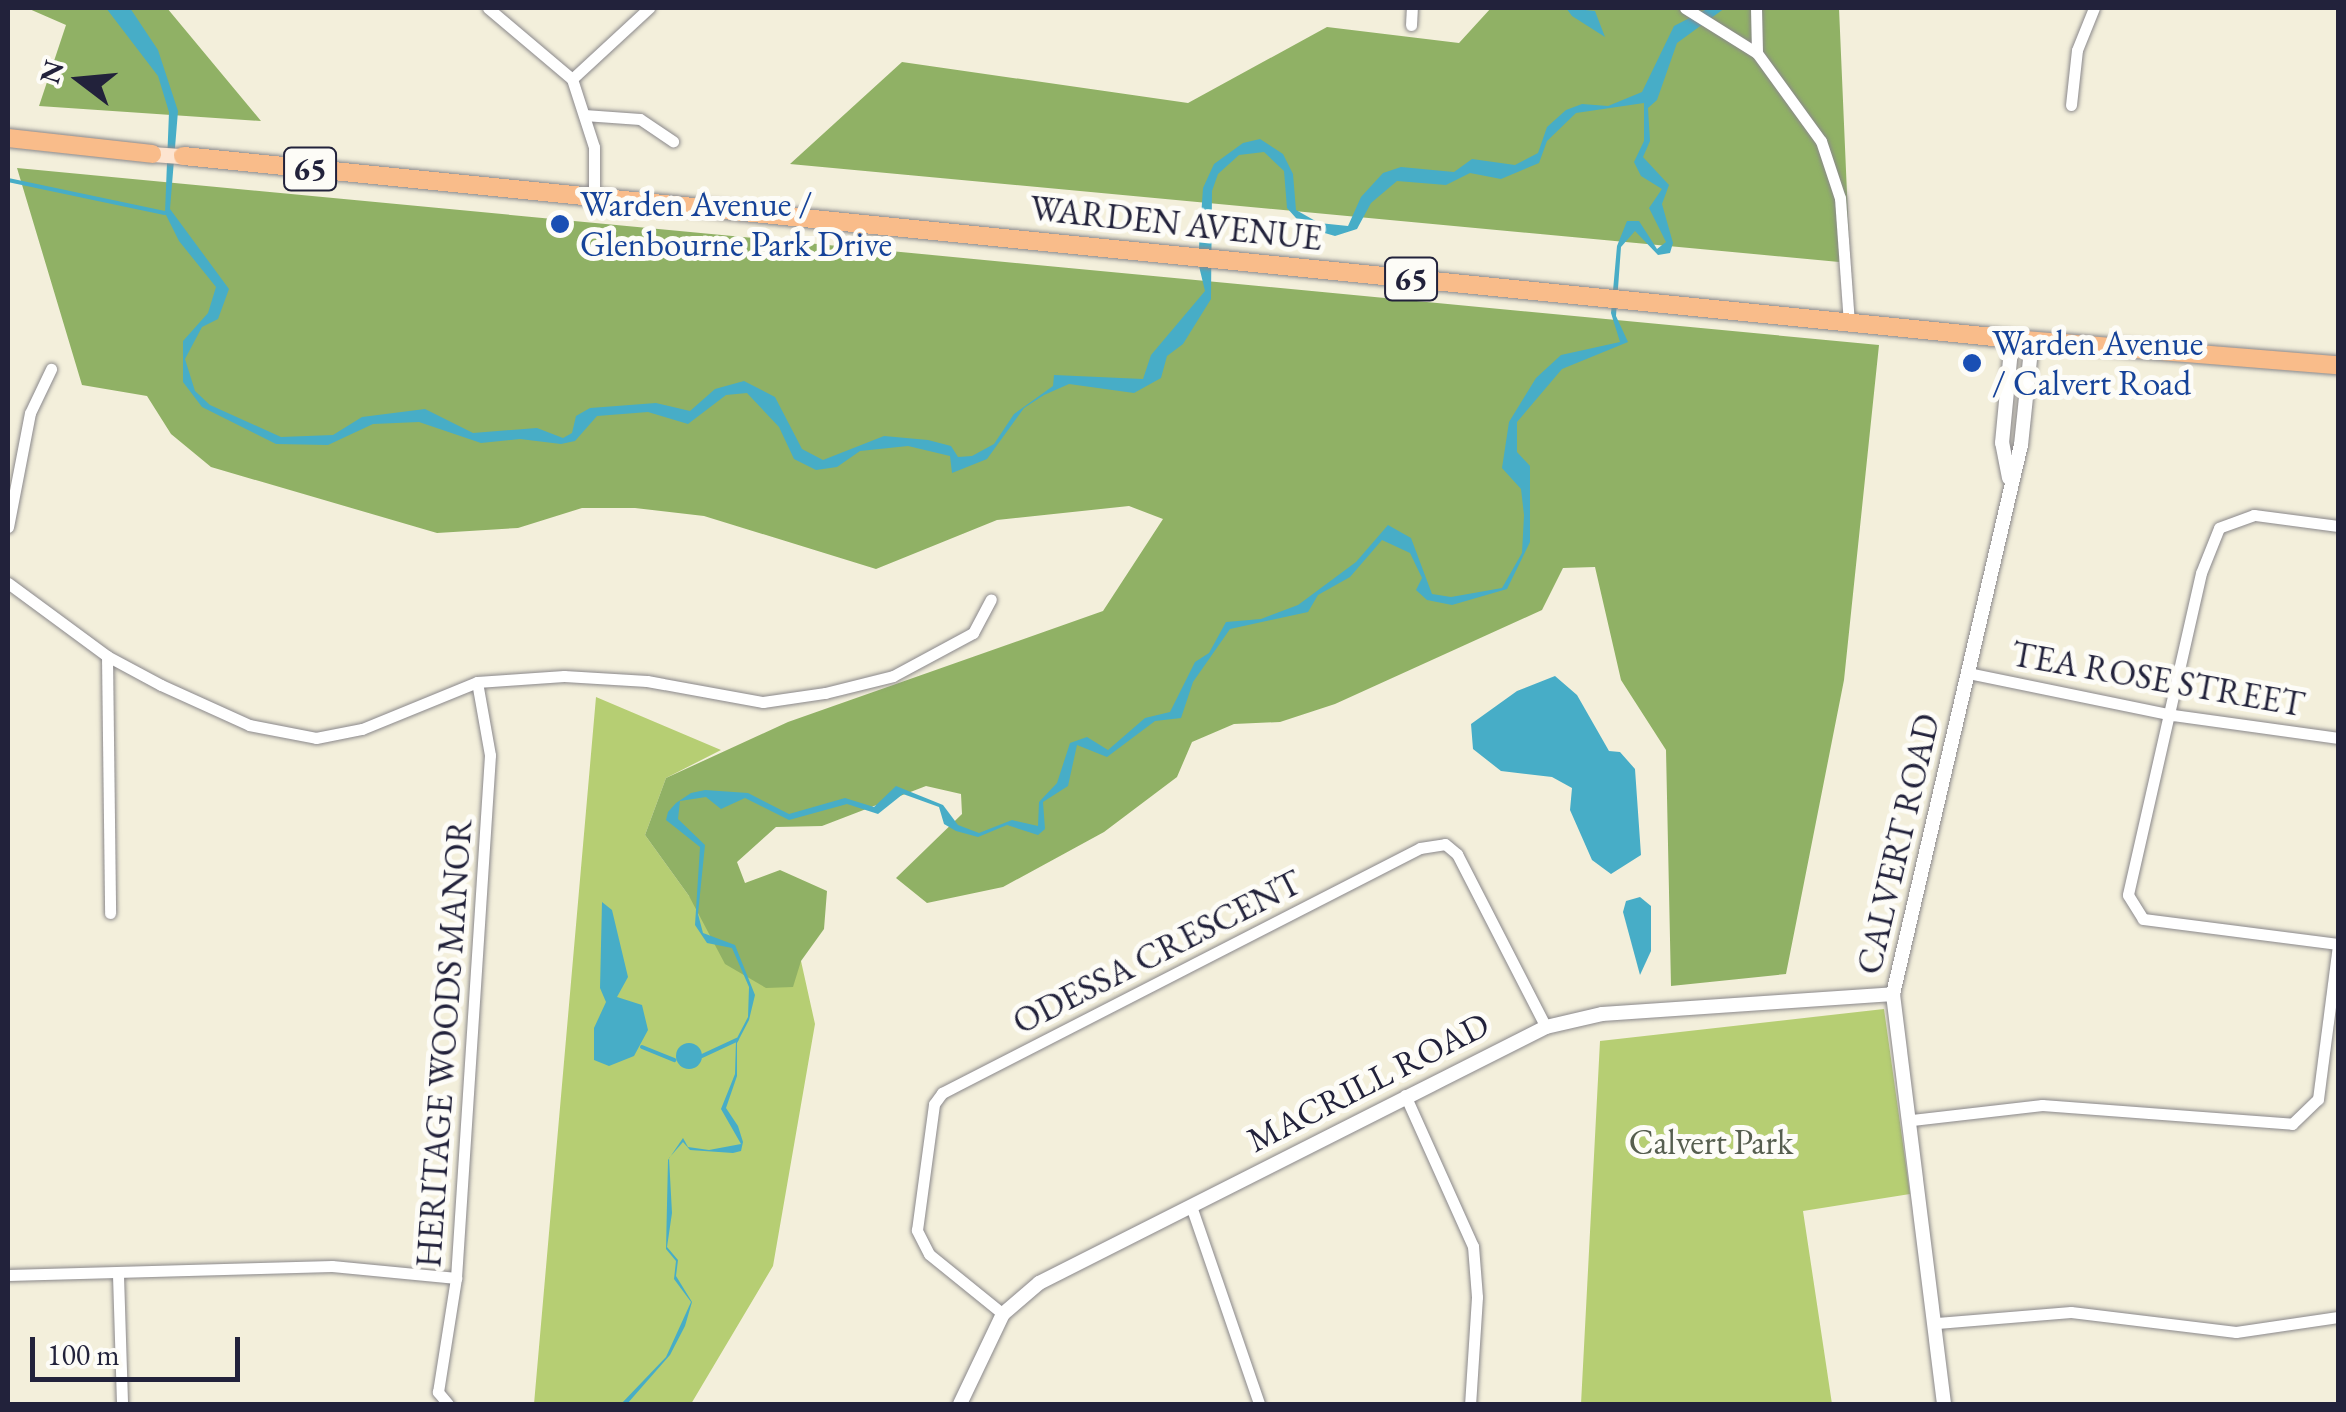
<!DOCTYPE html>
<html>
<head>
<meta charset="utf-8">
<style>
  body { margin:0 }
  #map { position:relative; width:2346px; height:1412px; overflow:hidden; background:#f3efdb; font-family:"EB Garamond",serif }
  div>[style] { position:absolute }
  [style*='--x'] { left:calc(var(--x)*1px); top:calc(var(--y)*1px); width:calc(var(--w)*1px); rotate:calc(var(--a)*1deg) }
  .green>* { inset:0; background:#b6ce73 }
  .forest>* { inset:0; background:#90b165 }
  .water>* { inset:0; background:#47adc7 }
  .round { border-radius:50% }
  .stream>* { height:4px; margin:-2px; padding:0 2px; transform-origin:2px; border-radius:2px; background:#47adc7 }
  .roads { filter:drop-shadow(0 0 2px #8a888b) drop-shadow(0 0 2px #8a888b) }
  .minor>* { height:11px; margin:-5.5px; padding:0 5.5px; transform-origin:5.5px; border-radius:5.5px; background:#fff }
  .tertiary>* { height:14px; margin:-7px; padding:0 7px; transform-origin:7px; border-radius:7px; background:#fff }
  .secondary>* { height:15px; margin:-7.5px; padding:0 7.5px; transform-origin:7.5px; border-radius:7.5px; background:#fde4d0 }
  .primary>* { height:18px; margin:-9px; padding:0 9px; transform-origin:9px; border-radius:9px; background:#f9bc8a }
  .dots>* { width:28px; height:28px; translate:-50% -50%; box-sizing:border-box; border:5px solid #fdfcf7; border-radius:50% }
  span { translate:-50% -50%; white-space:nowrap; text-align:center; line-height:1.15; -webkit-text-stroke:10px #fdfcf7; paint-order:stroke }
  .shield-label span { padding:2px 8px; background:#fdfcf7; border:2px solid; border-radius:8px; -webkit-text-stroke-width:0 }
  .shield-label { font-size:32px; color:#22223b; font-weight:700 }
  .transit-label { font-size:35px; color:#164399 }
  .left { translate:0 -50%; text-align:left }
  .street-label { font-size:35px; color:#22223b }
  .park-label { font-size:35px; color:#565e4f }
  .frame { position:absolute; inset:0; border:10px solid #22223b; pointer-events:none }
  .north { position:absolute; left:30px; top:30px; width:100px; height:100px; -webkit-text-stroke:8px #fdfcf7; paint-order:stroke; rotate:286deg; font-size:28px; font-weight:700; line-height:40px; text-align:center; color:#22223b }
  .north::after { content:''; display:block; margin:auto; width:35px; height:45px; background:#22223b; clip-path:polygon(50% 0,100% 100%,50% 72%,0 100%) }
  .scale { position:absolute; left:30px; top:1337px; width:210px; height:45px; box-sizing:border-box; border:5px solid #22223b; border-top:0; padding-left:12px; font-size:30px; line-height:35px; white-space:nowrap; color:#22223b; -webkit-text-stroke:8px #fdfcf7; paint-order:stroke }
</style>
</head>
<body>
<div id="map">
  <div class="green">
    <i style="clip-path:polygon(596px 697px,721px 750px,666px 778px,645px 835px,689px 896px,801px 961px,815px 1024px,773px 1266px,691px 1404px,534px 1404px)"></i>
    <i style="clip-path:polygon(1884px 1009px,1910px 1194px,1803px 1211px,1832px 1404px,1581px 1404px,1600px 1041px)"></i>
  </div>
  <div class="forest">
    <i style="clip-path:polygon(27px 8px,167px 8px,261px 121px,39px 106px,66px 25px)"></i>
    <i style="clip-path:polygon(1491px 8px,1839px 8px,1850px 263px,790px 164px,902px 62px,1188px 103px,1327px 27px,1459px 43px)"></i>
    <i style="clip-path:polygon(17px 168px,1879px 345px,1844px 680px,1786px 974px,1671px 986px,1666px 750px,1621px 680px,1595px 567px,1563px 568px,1542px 610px,1335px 704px,1280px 722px,1234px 724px,1192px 742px,1177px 777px,1104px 832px,1003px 887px,927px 903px,896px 878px,962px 814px,961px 794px,926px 786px,822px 826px,776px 827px,737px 862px,745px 883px,780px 870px,827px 891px,824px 929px,801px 961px,793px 987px,766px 988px,725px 964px,689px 896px,645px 835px,666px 778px,788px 722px,1103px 611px,1163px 519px,1129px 506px,997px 520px,876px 569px,704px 516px,635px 508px,582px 508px,518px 528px,437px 533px,211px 467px,171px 434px,147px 396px,82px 385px)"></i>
  </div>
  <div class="water">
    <i style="clip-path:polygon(106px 8px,130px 8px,158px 50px,178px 111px,170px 209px,229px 289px,218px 319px,202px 327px,185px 359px,195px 391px,210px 405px,281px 437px,333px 435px,362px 417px,425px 409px,473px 433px,537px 428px,563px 438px,572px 433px,576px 416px,590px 408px,656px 403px,690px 411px,715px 389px,744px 381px,775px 397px,802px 449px,823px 460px,884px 436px,928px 440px,951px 446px,958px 457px,972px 456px,994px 444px,1014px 414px,1053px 386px,1054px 375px,1143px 379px,1151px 355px,1205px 291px,1198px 262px,1203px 188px,1214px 164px,1243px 143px,1260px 139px,1283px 154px,1293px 174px,1296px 210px,1319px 223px,1348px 226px,1361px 197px,1383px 173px,1401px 167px,1454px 172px,1472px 159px,1515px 165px,1538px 153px,1547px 127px,1566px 110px,1582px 104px,1608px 106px,1642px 92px,1674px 26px,1709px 8px,1725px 8px,1677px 43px,1657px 100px,1648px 108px,1650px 141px,1643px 157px,1669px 185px,1662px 204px,1673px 243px,1670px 253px,1658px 255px,1635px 231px,1621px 247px,1616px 316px,1628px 342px,1562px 369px,1517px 422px,1517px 452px,1530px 466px,1530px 542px,1507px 589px,1452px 605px,1427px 600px,1416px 590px,1422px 578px,1410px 553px,1382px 540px,1350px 577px,1318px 595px,1308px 612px,1230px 629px,1193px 682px,1181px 718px,1155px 721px,1107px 757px,1077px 745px,1068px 786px,1043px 802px,1045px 829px,1038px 835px,1007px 825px,978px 837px,956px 831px,944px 824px,939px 807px,903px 794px,878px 814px,847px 804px,789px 820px,745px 798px,721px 809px,706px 797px,680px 801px,678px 819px,705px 845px,698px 914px,703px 933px,735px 945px,755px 995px,749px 1020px,737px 1043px,737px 1076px,726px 1108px,738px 1126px,743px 1142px,741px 1151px,733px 1153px,690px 1150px,683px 1142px,669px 1158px,672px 1213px,667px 1247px,678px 1260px,676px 1276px,692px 1302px,685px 1326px,670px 1355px,627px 1404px,621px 1404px,666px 1357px,691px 1302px,674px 1279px,676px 1261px,666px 1249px,668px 1160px,683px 1138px,688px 1147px,709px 1150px,741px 1144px,721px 1109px,735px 1074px,736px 1040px,748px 1017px,749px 987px,732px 948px,707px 943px,695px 925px,700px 847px,666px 820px,668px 812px,676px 803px,691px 793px,705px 790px,748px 793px,789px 814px,845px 798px,874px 807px,896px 786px,943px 805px,958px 825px,979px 833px,1012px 820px,1038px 826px,1039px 802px,1057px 783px,1070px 743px,1087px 737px,1108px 750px,1145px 718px,1170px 712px,1195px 662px,1209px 653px,1226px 622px,1261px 619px,1298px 605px,1356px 562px,1388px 525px,1411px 538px,1432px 594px,1451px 597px,1502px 588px,1522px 553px,1524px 515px,1521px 489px,1502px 468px,1509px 422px,1536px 378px,1561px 355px,1620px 342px,1611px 313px,1617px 246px,1627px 221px,1639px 221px,1657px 249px,1666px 242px,1649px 208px,1662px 189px,1641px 176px,1634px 162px,1644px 141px,1644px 103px,1576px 113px,1547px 141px,1539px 163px,1501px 179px,1470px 173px,1446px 185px,1397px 181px,1371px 203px,1357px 229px,1335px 236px,1304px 227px,1287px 208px,1284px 171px,1264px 152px,1239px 155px,1218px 174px,1212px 191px,1211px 299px,1183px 344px,1167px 356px,1161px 378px,1134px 393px,1069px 384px,1044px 395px,1024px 408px,987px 459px,952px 473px,950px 456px,908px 446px,860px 451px,837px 467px,816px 470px,794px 459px,779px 427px,747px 393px,726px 395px,688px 424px,648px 412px,597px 416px,575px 441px,561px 444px,520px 439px,481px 443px,419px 422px,373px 424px,328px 445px,276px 444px,202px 407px,183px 382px,183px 341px,208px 313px,216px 287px,179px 241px,165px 213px,169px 112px,158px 76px)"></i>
    <i style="clip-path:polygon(1566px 8px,1595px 11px,1605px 37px,1572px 16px)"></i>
    <i style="clip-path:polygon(1555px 676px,1577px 695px,1609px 751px,1620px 752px,1635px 769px,1641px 855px,1611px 874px,1592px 860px,1570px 810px,1572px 788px,1552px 777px,1501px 771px,1473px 749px,1471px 724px,1517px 691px)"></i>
    <i style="clip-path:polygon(1640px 897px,1651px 906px,1651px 951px,1640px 975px,1623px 912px,1626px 901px)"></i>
    <i style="clip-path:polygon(602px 902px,612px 910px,628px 977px,617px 997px,642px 1005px,648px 1030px,634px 1056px,609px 1066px,594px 1060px,594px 1028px,606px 1002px,600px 988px)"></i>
    <i class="round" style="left:676px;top:1043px;width:26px;height:26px"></i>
  </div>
  <div class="stream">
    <i style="--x:8;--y:180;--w:160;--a:11.9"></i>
    <i style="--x:642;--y:1047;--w:35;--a:22"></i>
    <i style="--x:702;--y:1056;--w:38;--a:-25"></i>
  </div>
  <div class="roads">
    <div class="minor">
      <i style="--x:488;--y:8;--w:110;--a:40.2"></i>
      <i style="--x:572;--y:79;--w:71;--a:72.1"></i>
      <i style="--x:594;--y:147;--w:51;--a:90"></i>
      <i style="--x:1685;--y:8;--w:85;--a:32"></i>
      <i style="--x:1757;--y:53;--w:109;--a:54"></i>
      <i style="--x:1821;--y:141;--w:60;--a:71.6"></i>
      <i style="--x:1840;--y:198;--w:125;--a:85.9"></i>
      <i style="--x:1756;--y:8;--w:45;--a:88.7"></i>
      <i style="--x:1411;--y:25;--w:17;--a:-87"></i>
      <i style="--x:572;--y:79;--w:105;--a:-42.7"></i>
      <i style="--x:2071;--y:105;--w:55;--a:-83.8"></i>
      <i style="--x:2077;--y:50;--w:45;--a:-68"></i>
      <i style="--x:584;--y:115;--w:56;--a:4.1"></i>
      <i style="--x:640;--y:119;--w:40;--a:34"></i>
      <i style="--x:2338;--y:526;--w:85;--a:-172.5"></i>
      <i style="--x:2254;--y:515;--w:37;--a:160"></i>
      <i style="--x:2219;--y:528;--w:48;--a:111.8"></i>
      <i style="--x:2201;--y:573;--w:330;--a:102.8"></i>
      <i style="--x:2128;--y:895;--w:28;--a:58"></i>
      <i style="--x:2143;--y:919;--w:197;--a:7.3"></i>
      <i style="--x:8;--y:527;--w:116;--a:-79.1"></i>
      <i style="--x:30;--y:413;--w:49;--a:-64.5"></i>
      <i style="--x:8;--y:583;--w:123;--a:36.4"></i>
      <i style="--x:107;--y:656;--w:61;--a:28.2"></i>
      <i style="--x:161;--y:685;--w:97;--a:24.4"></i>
      <i style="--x:249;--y:725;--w:68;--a:11"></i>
      <i style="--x:316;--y:738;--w:47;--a:-11.1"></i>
      <i style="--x:362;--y:729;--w:124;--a:-22.2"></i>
      <i style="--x:477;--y:682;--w:87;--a:-3.9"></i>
      <i style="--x:564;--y:676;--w:83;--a:3.4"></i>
      <i style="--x:647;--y:681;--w:118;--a:10.3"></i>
      <i style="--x:763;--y:702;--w:63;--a:-8.3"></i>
      <i style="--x:825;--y:693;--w:70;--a:-14"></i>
      <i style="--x:893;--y:676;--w:91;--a:-28.3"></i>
      <i style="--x:973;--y:633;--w:38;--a:-62"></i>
      <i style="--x:107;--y:656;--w:257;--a:89.3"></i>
      <i style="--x:1968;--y:673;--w:209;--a:11.6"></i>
      <i style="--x:2173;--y:715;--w:167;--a:7.9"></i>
      <i style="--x:1405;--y:1095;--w:166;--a:65.8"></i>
      <i style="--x:1473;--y:1246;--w:51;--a:85.5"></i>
      <i style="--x:1477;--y:1297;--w:107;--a:93.7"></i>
      <i style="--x:1912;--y:1120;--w:131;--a:-6.6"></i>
      <i style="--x:2042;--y:1105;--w:251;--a:4.3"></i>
      <i style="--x:2292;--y:1124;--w:36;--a:-44"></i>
      <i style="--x:2318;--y:1099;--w:156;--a:-82.6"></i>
      <i style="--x:1191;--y:1206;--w:209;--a:71"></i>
      <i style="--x:8;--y:1275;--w:324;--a:-1.6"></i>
      <i style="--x:332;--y:1266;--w:125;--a:5.5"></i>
      <i style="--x:118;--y:1275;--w:129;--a:88.2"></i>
      <i style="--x:1003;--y:1314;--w:95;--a:-141"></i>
      <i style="--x:929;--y:1254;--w:27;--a:-117"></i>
      <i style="--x:917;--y:1230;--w:127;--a:-82.3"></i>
      <i style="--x:934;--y:1104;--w:14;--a:-54"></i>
      <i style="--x:942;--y:1093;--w:537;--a:-27.14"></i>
      <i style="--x:1420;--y:848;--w:25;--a:-9"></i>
      <i style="--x:1445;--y:844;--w:16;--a:40"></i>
      <i style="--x:1457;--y:854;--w:195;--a:62.8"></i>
      <i style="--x:1937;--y:1323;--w:134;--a:-4.7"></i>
      <i style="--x:2071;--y:1312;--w:166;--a:6.9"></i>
      <i style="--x:2236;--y:1332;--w:103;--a:-8.4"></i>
      <i style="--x:448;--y:1404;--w:16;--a:-130"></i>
      <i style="--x:438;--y:1392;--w:115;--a:-81"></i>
      <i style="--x:456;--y:1278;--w:524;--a:-86.28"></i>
      <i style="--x:490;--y:755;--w:74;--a:-100.1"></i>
    </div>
    <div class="tertiary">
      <i style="--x:2009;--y:478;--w:36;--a:-101"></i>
      <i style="--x:2002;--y:443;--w:104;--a:-84.5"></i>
      <i style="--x:960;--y:1404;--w:100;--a:-64.5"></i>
      <i style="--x:1003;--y:1314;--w:48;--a:-40.7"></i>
      <i style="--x:1039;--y:1283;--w:568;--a:-26.79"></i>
      <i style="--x:1546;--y:1027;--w:57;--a:-13.1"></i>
      <i style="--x:1602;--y:1014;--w:292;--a:-3.9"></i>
      <i style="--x:1944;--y:1404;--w:413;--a:-97.1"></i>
      <i style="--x:1893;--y:994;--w:564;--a:-76.88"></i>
      <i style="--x:2021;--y:445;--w:105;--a:-84"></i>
    </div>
    <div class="secondary">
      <i style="--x:152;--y:154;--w:31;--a:4"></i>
    </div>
    <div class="primary">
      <i style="--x:8;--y:138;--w:145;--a:6.3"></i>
      <i style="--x:183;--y:156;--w:1838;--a:5.71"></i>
      <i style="--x:2012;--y:339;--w:327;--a:4.6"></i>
    </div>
  </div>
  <div class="dots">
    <i style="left:560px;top:224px;background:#1a4fb4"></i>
    <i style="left:1972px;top:363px;background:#1a4fb4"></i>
  </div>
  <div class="shield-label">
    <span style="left:310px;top:169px">65</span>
    <span style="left:1411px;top:279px">65</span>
  </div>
  <div class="transit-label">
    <span class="left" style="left:580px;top:224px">Warden Avenue /<br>Glenbourne Park Drive</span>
    <span class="left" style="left:1992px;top:363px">Warden Avenue<br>/ Calvert Road</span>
  </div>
  <div class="street-label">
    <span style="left:1176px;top:223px;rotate:6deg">WARDEN AVENUE</span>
    <span style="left:2158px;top:679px;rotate:10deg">TEA ROSE STREET</span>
    <span style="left:1898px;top:844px;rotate:-77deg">CALVERT ROAD</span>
    <span style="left:1157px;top:952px;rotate:-27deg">ODESSA CRESCENT</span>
    <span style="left:444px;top:1043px;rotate:-86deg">HERITAGE WOODS MANOR</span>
    <span style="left:1368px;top:1082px;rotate:-27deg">MACRILL ROAD</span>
  </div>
  <div class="park-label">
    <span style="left:1711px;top:1142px">Calvert Park</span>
  </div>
  <div class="frame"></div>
  <div class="north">N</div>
  <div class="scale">100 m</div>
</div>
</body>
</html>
